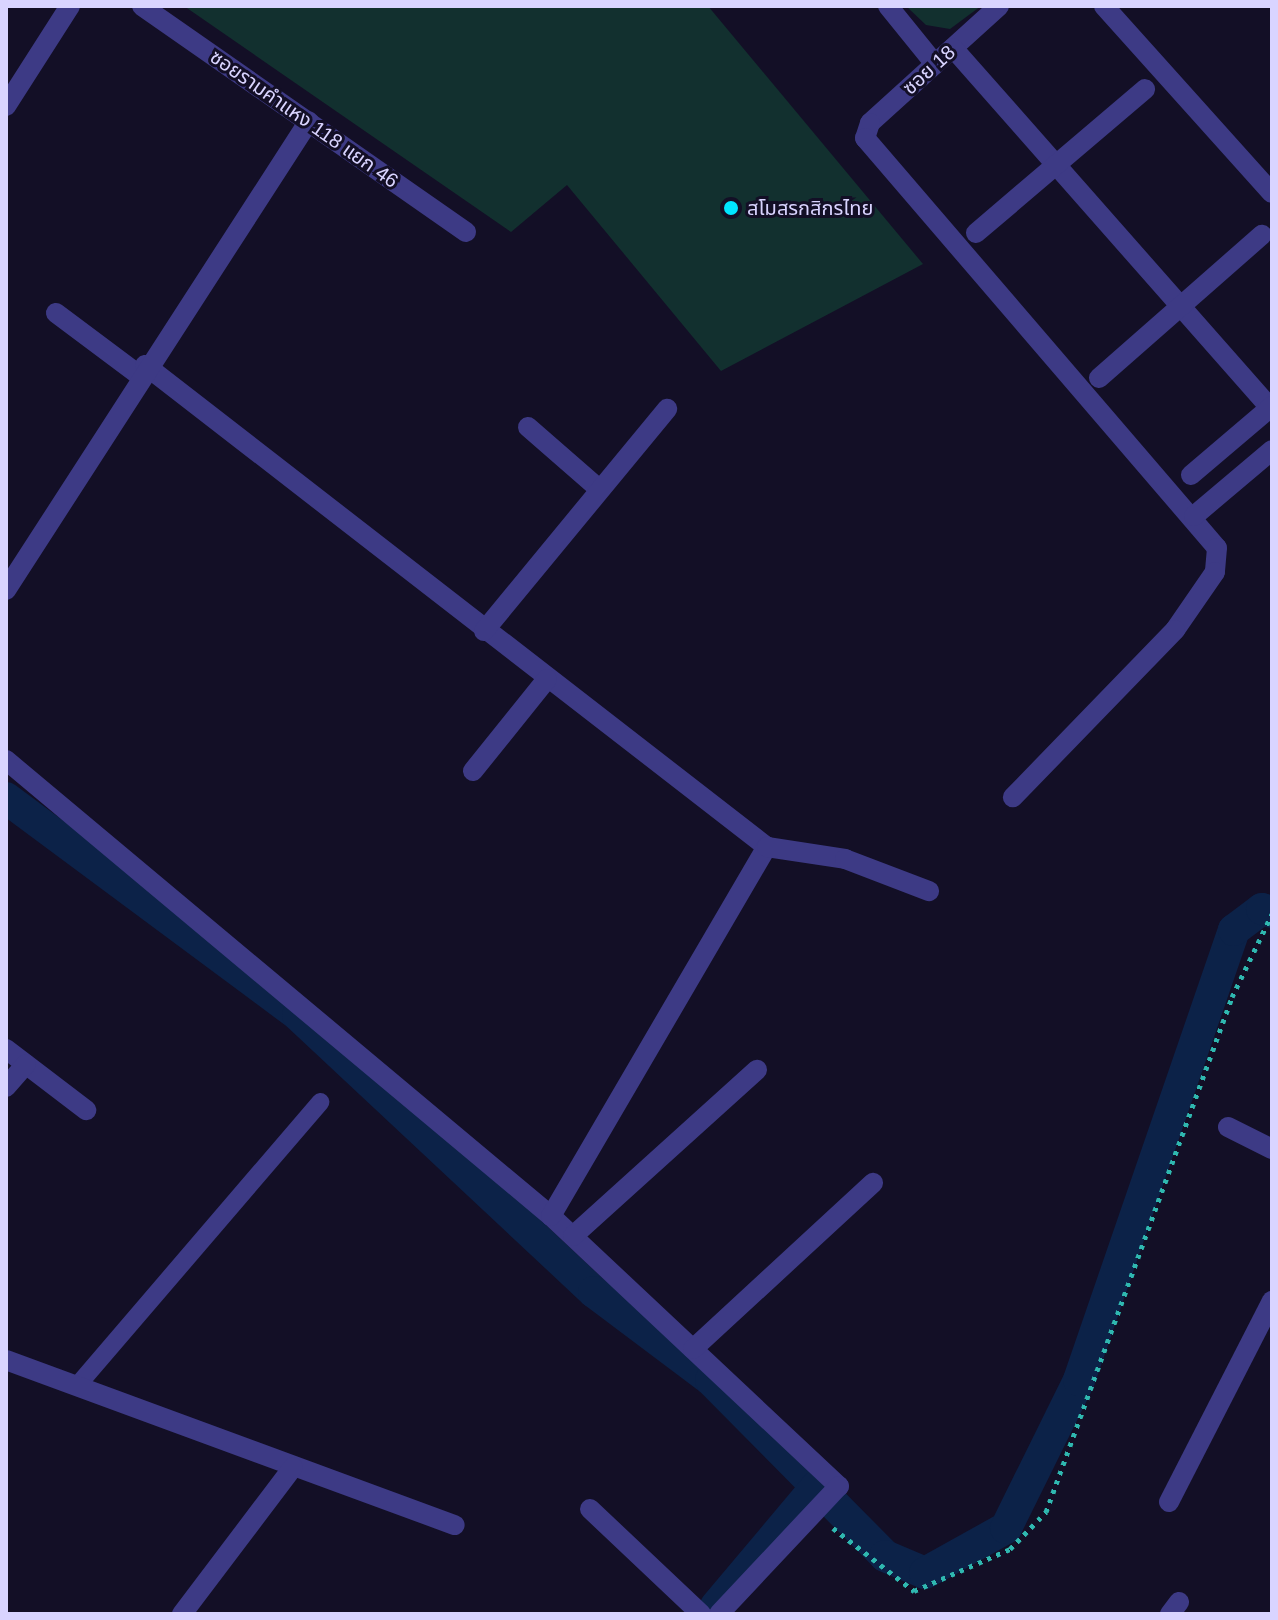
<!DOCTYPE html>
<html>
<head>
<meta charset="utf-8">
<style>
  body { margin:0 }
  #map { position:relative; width:1278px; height:1620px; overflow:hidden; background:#130f26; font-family:Arial,"Noto Sans Thai",sans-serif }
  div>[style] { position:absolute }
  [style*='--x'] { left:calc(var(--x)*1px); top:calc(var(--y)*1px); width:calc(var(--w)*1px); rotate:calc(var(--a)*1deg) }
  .green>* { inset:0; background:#12302f }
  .canal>* { height:32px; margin:-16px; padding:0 16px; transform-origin:16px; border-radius:16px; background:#0c2248 }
  .path>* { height:5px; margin-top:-2.5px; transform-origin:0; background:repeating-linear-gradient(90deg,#2fb8b0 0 4px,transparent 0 10px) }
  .lane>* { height:18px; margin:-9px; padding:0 9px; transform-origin:9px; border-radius:9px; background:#3d3a85 }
  .street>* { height:20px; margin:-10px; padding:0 10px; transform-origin:10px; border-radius:10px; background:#3d3a85 }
  .dots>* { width:22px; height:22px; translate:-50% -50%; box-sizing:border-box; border:4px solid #130f26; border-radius:50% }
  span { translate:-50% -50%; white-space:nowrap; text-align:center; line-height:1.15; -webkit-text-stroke:6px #130f26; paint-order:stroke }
  .street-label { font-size:20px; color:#d9d4ff }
  .poi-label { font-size:20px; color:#d9d4ff }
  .left { translate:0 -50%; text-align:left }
  .frame { position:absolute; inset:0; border:8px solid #d9d4ff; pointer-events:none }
</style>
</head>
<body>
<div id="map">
  <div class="green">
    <i style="clip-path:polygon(184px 6px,708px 6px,923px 264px,721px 371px,567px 185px,511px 232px)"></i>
    <i style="clip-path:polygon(906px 6px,981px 6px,950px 29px,926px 25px)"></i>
  </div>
  <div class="canal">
    <i style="--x:6;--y:798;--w:364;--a:36.6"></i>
    <i style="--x:298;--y:1015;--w:405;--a:43.1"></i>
    <i style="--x:594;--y:1292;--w:146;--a:36.9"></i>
    <i style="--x:711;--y:1380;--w:247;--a:45.3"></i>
    <i style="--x:885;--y:1556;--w:43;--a:23"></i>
    <i style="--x:925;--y:1573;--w:93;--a:-29.1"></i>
    <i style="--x:1006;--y:1528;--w:165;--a:-63.7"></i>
    <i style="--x:1079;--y:1380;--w:476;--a:-71"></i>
    <i style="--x:1234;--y:930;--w:35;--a:-37"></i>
    <i style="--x:1262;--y:909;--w:10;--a:17"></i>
    <i style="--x:716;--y:1606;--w:157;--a:-49.9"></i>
  </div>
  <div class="path">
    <i style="--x:833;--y:1528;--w:103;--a:37.9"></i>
    <i style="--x:914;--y:1591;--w:105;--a:-23.6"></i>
    <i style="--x:1010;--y:1549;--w:52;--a:-45.8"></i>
    <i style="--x:1046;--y:1512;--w:548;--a:-70.14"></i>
    <i style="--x:1232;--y:997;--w:92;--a:-64.3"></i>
  </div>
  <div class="lane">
    <i style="--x:77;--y:1386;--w:374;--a:-49.4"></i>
  </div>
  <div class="street">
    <i style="--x:142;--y:6;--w:395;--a:34.9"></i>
    <i style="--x:888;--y:6;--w:75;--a:51"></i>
    <i style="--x:999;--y:6;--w:174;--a:137.8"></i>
    <i style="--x:870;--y:123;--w:16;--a:108"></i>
    <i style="--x:865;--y:138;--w:540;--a:49.35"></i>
    <i style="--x:1217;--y:548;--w:24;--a:95"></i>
    <i style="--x:1215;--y:572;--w:70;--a:124.6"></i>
    <i style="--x:1175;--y:630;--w:233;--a:134.1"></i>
    <i style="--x:1104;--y:6;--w:251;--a:48.1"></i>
    <i style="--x:953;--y:48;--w:480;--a:48.6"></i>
    <i style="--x:6;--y:106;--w:119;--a:-57.4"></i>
    <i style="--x:976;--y:233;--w:222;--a:-40.4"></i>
    <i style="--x:56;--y:313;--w:104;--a:36.8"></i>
    <i style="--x:145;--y:365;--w:787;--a:37.77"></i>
    <i style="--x:1099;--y:378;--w:217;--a:-41.3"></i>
    <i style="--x:528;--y:427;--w:94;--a:41.1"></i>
    <i style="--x:1191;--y:475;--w:106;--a:-40.4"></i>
    <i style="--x:1194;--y:516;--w:102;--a:-40.2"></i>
    <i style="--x:6;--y:590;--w:558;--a:-57.14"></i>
    <i style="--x:484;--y:631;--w:288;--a:-50.5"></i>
    <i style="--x:6;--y:760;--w:711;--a:39.92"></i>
    <i style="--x:551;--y:1216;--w:395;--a:43.2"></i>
    <i style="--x:839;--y:1486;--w:175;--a:133.2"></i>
    <i style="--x:473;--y:771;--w:118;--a:-51.2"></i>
    <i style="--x:6;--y:1049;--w:101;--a:37.3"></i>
    <i style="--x:6;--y:1087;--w:30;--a:-49"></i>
    <i style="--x:1228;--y:1127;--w:49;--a:26.6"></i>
    <i style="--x:551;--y:1216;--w:428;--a:-59.7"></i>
    <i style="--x:767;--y:847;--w:79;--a:8.7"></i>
    <i style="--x:845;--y:859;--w:90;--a:20.9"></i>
    <i style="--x:573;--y:1236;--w:248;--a:-42.1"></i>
    <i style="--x:693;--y:1349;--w:245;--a:-42.7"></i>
    <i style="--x:6;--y:1360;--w:478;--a:20.2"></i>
    <i style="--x:1169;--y:1502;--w:226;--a:-62.9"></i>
    <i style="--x:590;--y:1509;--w:153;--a:43.4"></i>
    <i style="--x:182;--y:1614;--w:184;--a:-52.9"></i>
    <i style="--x:1170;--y:1614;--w:15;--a:-53"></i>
  </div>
  <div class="dots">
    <i style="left:731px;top:208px;background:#00e5ff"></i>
  </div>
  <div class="street-label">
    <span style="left:929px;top:70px;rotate:-42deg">ซอย 18</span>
    <span style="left:304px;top:119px;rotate:35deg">ซอยรามคำแหง 118 แยก 46</span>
  </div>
  <div class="poi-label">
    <span class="left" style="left:747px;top:208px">สโมสรกสิกรไทย</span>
  </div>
  <div class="frame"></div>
</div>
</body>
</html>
